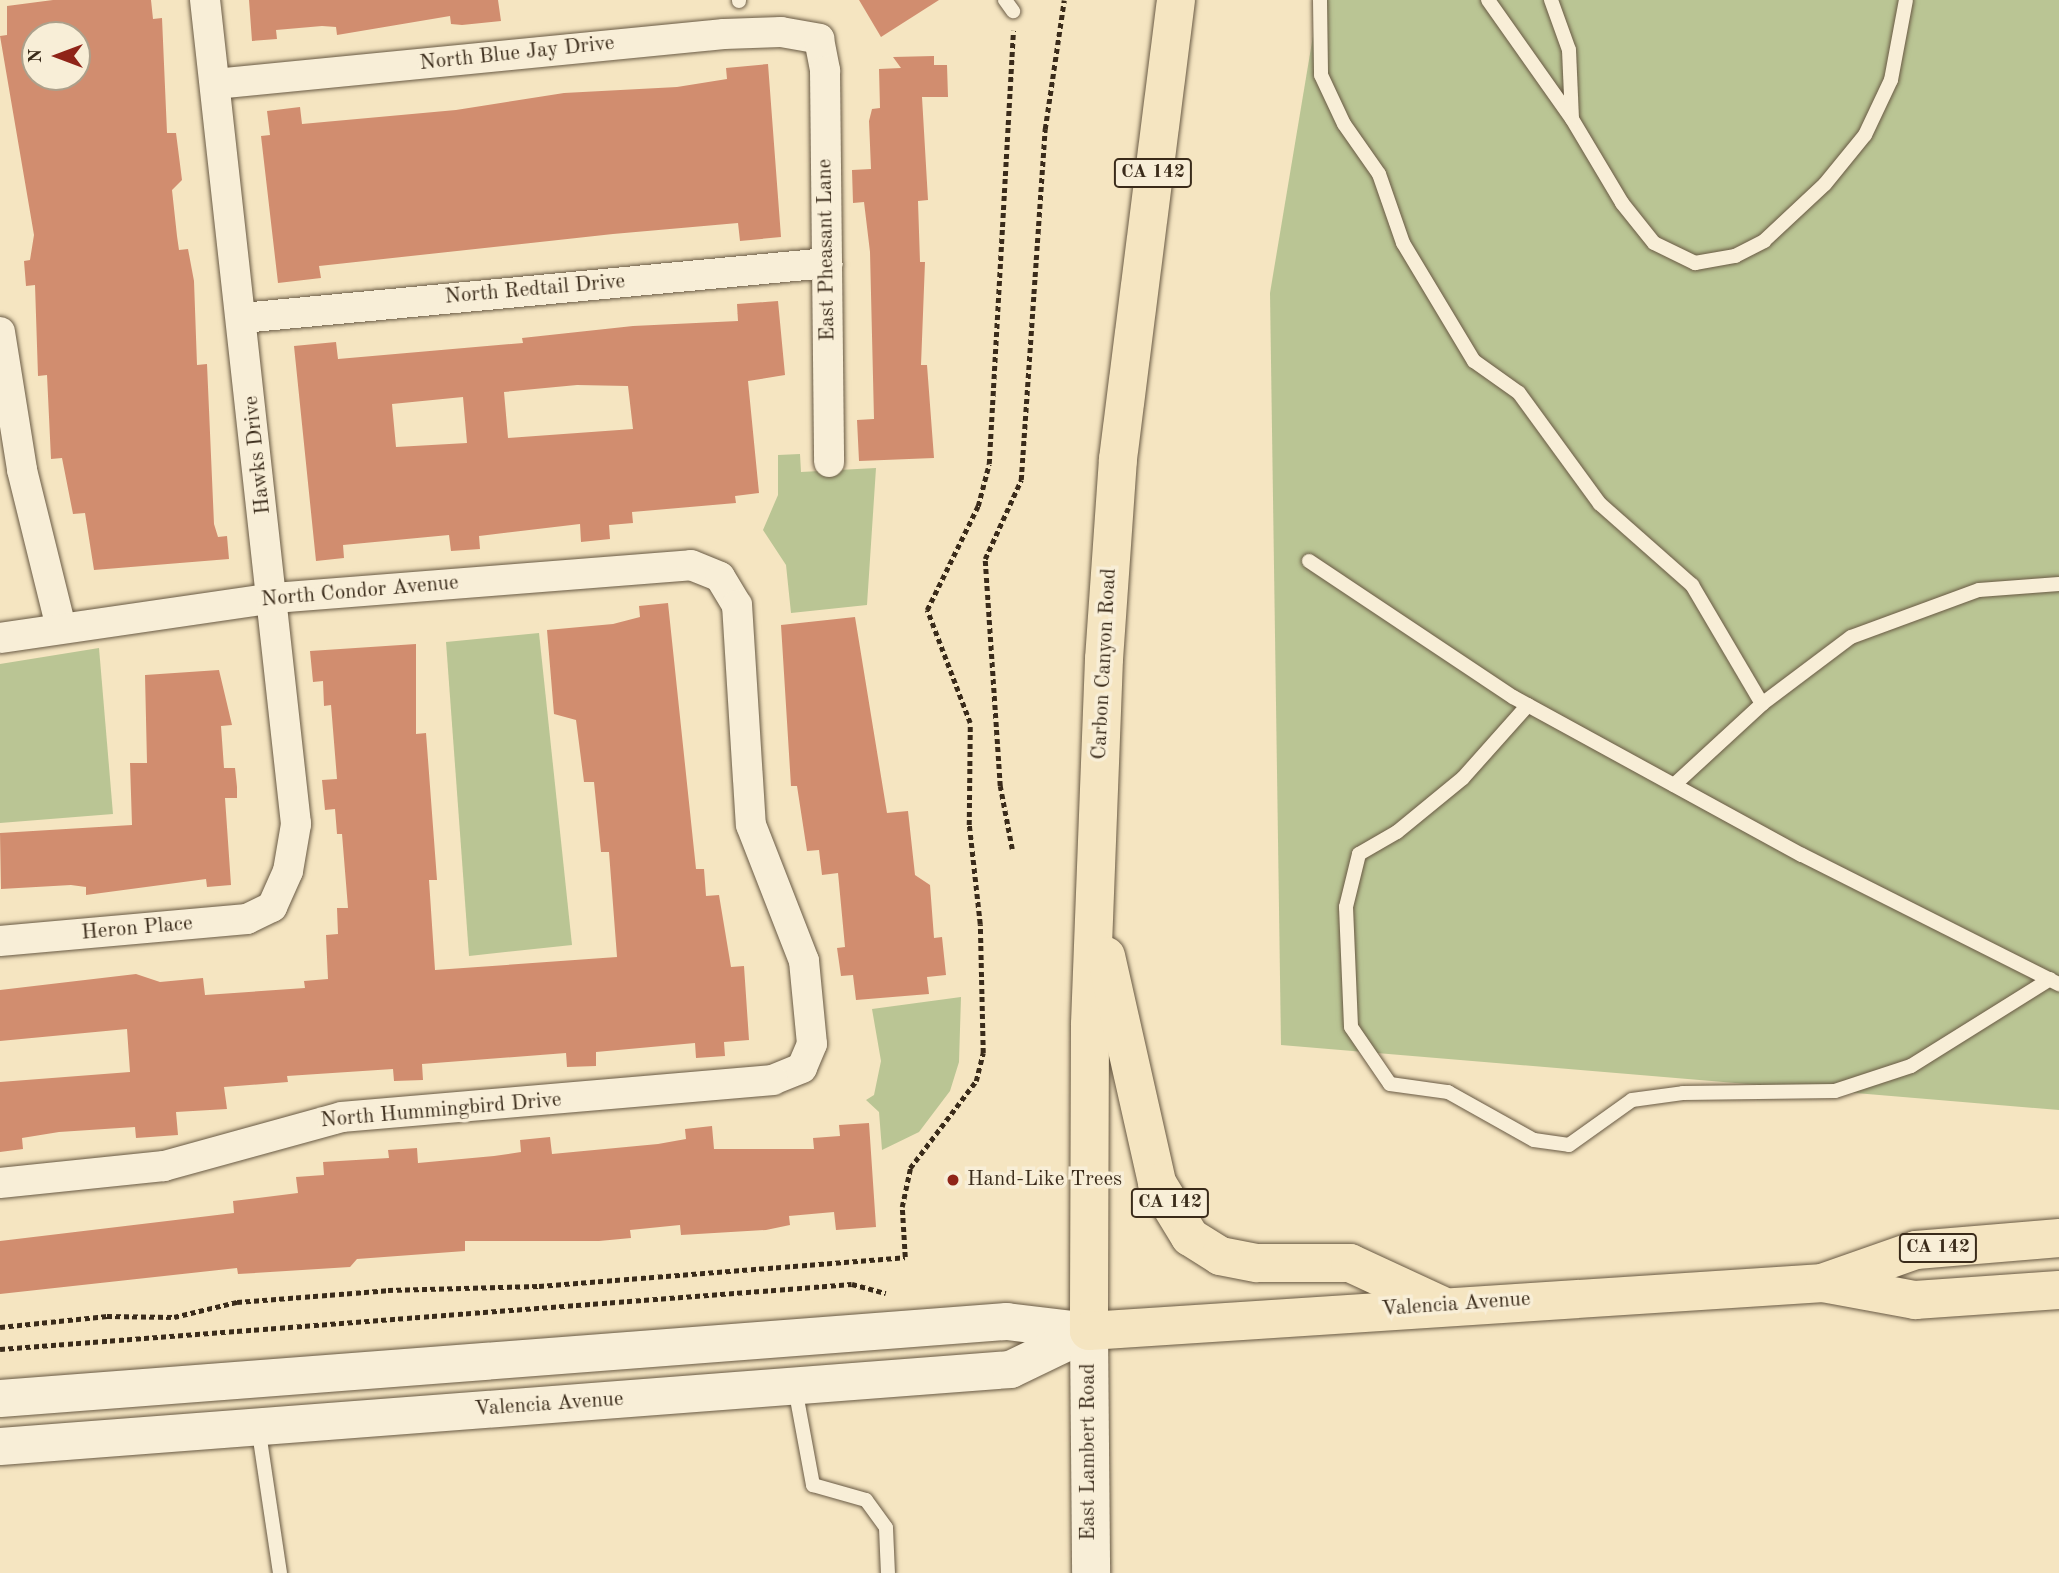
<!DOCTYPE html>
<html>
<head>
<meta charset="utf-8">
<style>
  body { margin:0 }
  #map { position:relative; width:2059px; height:1573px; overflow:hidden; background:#f5e5c1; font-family:"Old Standard TT",serif }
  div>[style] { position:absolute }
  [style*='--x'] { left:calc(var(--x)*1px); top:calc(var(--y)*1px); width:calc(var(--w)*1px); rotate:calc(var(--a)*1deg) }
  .green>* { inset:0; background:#bac594 }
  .building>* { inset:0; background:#d18d6f }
  .path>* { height:4.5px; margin-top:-2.25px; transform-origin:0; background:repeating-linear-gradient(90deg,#3a2b1a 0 5px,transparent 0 8.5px) }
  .roads { filter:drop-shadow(0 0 2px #695a44) drop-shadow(0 0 2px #695a44) }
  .service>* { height:14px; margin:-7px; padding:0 7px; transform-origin:7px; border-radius:7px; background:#f8eed7 }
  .minor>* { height:30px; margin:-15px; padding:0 15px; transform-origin:15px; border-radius:15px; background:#f8eed7 }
  .tertiary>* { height:37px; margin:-18.5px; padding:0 18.5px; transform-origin:18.5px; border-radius:18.5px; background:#f8eed7 }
  .secondary>* { height:38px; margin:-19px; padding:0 19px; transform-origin:19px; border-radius:19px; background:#f8eed7 }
  .primary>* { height:38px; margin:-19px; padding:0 19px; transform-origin:19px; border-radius:19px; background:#f5e5c1 }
  .dots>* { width:19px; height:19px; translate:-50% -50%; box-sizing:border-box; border:4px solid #f8eed7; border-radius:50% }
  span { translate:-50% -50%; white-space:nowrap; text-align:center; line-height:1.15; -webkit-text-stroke:7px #f8eed7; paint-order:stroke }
  .shield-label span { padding:2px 5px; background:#f8eed7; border:2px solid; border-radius:5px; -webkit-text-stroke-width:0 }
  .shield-label { font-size:19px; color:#3a2b1a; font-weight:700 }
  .street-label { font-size:21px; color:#3a2b1a }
  .poi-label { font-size:21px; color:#3a2b1a }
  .left { translate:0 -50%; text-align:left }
  .north { position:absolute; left:21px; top:21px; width:70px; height:70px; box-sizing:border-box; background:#f8eed7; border:2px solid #aca08b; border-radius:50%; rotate:270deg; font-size:19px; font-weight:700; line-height:28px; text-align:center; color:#3a2b1a }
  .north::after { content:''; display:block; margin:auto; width:24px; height:32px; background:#8f2418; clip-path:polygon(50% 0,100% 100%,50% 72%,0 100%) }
</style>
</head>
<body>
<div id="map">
  <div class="green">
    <i style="clip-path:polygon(1319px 0,2059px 0,2059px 1110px,1281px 1045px,1270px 293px)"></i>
    <i style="clip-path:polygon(800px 454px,801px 472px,876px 468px,867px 605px,791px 613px,786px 565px,763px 530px,778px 495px,778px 455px)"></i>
    <i style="clip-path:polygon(539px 633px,572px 945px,469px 956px,446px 642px)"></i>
    <i style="clip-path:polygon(99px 648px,113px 814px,0 823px,0 664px)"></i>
    <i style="clip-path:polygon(961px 997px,959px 1062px,950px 1091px,919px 1132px,882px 1150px,879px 1112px,866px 1100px,874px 1095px,881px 1061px,872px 1009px)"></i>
  </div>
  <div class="building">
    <i style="clip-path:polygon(evenodd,53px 0,151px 0,153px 19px,162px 18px,167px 133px,176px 133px,182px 180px,172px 190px,177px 236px,179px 250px,188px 249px,194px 281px,197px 365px,207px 364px,214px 524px,218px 537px,227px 536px,229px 559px,94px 570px,85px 513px,73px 514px,62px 458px,51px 459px,47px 375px,38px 376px,35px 285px,26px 286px,24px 261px,30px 260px,34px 235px,0 36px,7px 35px,7px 6px,53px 0,35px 35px,77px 35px,77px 77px,35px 77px,35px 35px)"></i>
    <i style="clip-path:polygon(249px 0,498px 0,501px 21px,462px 25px,451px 24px,450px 16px,337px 35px,336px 27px,322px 26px,276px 30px,277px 39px,252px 41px)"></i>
    <i style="clip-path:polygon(859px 0,939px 0,881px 37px)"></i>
    <i style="clip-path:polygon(934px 56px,934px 65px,947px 65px,948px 97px,922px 97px,928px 200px,918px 201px,920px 262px,925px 262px,921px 365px,927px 365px,934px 458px,859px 461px,857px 420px,874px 419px,870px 252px,864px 202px,853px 203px,852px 170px,871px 169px,869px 121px,872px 109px,880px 108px,879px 69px,901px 68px,893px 57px)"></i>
    <i style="clip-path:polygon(768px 64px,781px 237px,740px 241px,738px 223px,613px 234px,319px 266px,321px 278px,278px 283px,261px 136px,270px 135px,267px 111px,300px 107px,302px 124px,456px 110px,564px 93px,677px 87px,727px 79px,726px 68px)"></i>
    <i style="clip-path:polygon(evenodd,778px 301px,785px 375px,748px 381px,759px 493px,735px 496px,736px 503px,632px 512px,633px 523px,609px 525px,610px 539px,581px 542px,580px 524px,479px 536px,480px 549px,451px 551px,449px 535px,343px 545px,344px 558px,316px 561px,294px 346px,336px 342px,338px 359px,523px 343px,522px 338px,633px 326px,738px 321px,737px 304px,778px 301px,577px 385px,628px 386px,633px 429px,508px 438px,504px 392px,577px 385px,778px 301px,463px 397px,467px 443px,396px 447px,392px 404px,463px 397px)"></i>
    <i style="clip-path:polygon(668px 603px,696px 869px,704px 869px,706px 896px,719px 895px,731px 967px,744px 966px,749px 1040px,724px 1042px,725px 1056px,696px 1058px,695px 1043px,596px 1052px,596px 1066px,567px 1067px,566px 1053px,422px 1064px,423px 1080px,394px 1081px,393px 1069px,287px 1076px,288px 1082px,224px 1087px,227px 1109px,176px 1112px,178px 1135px,136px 1138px,135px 1127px,59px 1132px,22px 1138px,23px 1149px,0 1152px,0 1082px,130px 1072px,127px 1029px,0 1041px,0 990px,136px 974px,160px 982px,203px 978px,205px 995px,305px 988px,304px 981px,328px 979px,326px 935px,338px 934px,337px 908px,348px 908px,342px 834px,337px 834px,335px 809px,325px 810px,322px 780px,337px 779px,331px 705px,324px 706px,323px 681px,313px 682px,310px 651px,416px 644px,416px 734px,426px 733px,437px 880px,429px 880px,435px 970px,617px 957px,609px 852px,601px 852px,594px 782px,584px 782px,576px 720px,554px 714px,547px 630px,613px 624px,640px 617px,639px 606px)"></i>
    <i style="clip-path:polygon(855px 617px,887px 813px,908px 811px,915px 875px,930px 885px,934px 938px,942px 937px,946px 975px,927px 977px,929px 994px,856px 1000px,853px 975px,841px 976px,837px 948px,845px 947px,838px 873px,822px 875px,819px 850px,807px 851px,797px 786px,791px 786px,781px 625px)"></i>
    <i style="clip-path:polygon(219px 670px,232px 725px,221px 726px,224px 768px,235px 768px,237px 787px,237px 798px,225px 798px,231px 885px,207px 887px,206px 879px,86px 895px,86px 887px,71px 885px,1px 889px,0 833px,132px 825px,130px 763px,147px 763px,145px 675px)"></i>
    <i style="clip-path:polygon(869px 1123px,876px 1227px,836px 1230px,834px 1212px,789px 1216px,790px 1225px,766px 1230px,681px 1235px,680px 1225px,630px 1230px,631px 1238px,599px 1241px,465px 1241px,465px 1251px,357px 1259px,350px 1267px,238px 1274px,237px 1268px,0 1294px,0 1241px,234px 1213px,233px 1201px,298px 1193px,296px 1177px,324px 1175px,323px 1162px,389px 1158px,388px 1150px,417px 1148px,418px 1163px,494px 1156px,521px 1152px,520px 1140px,550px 1137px,552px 1154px,658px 1144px,686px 1139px,685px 1129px,712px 1126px,714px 1149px,814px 1149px,813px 1138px,840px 1136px,839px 1125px)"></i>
  </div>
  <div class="path">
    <i style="--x:1012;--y:849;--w:64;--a:-100.8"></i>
    <i style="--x:1000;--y:786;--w:227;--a:-93.8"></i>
    <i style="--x:985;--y:559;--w:87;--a:-65.5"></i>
    <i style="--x:1021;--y:480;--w:352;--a:-86.1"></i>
    <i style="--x:1045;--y:129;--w:130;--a:-81.6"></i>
    <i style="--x:0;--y:1327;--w:108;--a:-5.9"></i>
    <i style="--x:107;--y:1316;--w:67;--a:0.9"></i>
    <i style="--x:174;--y:1317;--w:65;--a:-13.4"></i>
    <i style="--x:237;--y:1302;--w:151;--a:-4.5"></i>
    <i style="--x:388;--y:1290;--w:151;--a:-1.5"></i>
    <i style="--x:539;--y:1286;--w:367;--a:-4.5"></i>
    <i style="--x:905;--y:1257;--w:50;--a:-93.4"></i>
    <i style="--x:902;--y:1207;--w:40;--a:-78"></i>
    <i style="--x:910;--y:1168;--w:109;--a:-52.8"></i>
    <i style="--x:976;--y:1081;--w:29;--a:-76"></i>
    <i style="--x:983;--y:1053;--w:129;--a:-91.3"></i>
    <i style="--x:980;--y:924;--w:100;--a:-96.3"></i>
    <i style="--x:969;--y:825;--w:102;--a:-89.4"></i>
    <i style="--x:970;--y:723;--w:121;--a:-110.8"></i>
    <i style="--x:927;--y:610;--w:116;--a:-63.9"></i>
    <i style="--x:978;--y:506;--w:43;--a:-75.3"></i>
    <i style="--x:989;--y:464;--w:434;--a:-86.8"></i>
    <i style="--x:0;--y:1349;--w:854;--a:-4.36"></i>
    <i style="--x:852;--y:1284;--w:35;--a:15"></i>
  </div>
  <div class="roads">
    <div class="service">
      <i style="--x:739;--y:0;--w:1;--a:90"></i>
      <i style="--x:1005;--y:0;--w:14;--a:54"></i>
      <i style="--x:1320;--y:0;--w:75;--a:89.2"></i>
      <i style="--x:1321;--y:75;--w:54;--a:64.9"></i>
      <i style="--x:1344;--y:124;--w:61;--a:55"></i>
      <i style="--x:1379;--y:174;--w:73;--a:70.8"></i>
      <i style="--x:1403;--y:243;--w:138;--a:59"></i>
      <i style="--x:1474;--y:361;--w:55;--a:35.4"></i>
      <i style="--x:1519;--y:393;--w:137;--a:53.9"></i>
      <i style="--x:1600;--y:504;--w:123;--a:41.4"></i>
      <i style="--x:1692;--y:585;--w:138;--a:59.5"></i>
      <i style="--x:1488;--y:0;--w:146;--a:54.8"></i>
      <i style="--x:1572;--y:119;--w:98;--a:59.2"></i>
      <i style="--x:1622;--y:203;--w:51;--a:51.3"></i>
      <i style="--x:1654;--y:243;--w:46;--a:26"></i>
      <i style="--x:1695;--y:263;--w:41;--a:-9.9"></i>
      <i style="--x:1735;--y:256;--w:33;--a:-27"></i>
      <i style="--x:1764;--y:241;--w:83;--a:-43.1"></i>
      <i style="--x:1825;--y:184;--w:63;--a:-50.8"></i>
      <i style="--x:1865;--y:135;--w:61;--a:-64.7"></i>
      <i style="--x:1891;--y:80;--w:81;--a:-79.4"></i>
      <i style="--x:1551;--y:0;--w:53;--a:70.2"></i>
      <i style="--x:1569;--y:50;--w:68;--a:87.5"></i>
      <i style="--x:1309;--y:561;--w:245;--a:33.7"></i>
      <i style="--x:1513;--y:697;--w:329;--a:28.7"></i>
      <i style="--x:1802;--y:855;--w:288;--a:26.7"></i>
      <i style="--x:1528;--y:705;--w:98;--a:131.7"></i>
      <i style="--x:1463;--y:778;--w:85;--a:140.7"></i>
      <i style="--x:1397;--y:832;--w:44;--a:149.9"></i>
      <i style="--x:1359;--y:854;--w:55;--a:103.8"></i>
      <i style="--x:1346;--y:907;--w:120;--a:87.6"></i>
      <i style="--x:1351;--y:1027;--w:69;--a:55.6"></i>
      <i style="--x:1390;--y:1084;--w:59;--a:7.9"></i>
      <i style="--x:1448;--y:1092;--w:98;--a:29.2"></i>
      <i style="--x:1534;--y:1140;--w:35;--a:8"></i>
      <i style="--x:1569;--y:1145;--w:77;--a:-35.5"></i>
      <i style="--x:1632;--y:1100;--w:51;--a:-7.8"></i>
      <i style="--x:1683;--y:1093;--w:152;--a:-0.8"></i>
      <i style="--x:1835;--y:1091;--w:80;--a:-18.2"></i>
      <i style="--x:1911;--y:1066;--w:164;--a:-32"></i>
      <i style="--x:1674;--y:785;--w:120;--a:-42.6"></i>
      <i style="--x:1762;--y:704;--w:111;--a:-37"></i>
      <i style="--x:1851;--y:637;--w:136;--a:-20.2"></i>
      <i style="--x:1979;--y:590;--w:80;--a:-4.3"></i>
      <i style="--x:795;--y:1388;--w:99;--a:79.5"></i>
      <i style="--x:813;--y:1485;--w:55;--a:15.8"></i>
      <i style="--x:866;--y:1500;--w:34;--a:54"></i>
      <i style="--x:886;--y:1528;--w:45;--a:87.5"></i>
      <i style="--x:258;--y:1426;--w:149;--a:81.5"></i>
    </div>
    <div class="minor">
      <i style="--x:215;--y:84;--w:511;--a:-5.61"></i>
      <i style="--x:724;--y:34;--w:57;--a:-2"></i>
      <i style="--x:781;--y:32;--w:39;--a:10"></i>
      <i style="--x:819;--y:39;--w:33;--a:79"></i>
      <i style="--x:825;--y:71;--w:391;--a:89.4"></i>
      <i style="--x:242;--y:318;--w:588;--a:-5.37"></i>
      <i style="--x:0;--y:332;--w:140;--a:80.9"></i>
      <i style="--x:22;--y:470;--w:163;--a:76.1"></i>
      <i style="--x:0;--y:638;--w:277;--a:-8.3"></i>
      <i style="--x:274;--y:598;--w:418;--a:-4.5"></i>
      <i style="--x:691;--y:565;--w:31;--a:22"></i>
      <i style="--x:720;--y:577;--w:33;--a:59"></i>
      <i style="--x:737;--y:605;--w:220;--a:86.4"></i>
      <i style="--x:751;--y:825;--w:146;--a:68.7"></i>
      <i style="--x:804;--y:961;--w:83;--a:84.5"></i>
      <i style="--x:812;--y:1044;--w:26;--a:113"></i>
      <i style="--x:802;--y:1068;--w:31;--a:158"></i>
      <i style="--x:773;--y:1080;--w:433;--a:175.1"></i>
      <i style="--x:342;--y:1117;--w:185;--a:164.6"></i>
      <i style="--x:164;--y:1166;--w:165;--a:174.1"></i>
      <i style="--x:0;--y:941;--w:248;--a:-5.1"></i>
      <i style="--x:247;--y:919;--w:28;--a:-26"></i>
      <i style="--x:272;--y:907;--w:39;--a:-66"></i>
      <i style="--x:288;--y:871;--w:48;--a:-80.3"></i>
      <i style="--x:296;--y:824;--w:829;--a:-96.3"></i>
    </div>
    <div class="tertiary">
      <i style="--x:0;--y:1398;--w:1009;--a:-4.38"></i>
      <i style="--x:1006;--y:1321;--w:84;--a:6.9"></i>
      <i style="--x:0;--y:1446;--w:1013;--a:-4.36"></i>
      <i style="--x:1010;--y:1369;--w:88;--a:-25.7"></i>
    </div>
    <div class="secondary">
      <i style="--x:1089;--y:1331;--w:242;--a:89.5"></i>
    </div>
    <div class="primary">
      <i style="--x:1176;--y:0;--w:463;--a:97.2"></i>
      <i style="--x:1118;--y:459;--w:200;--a:94"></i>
      <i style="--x:1104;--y:659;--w:366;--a:92.2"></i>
      <i style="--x:1090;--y:1025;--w:306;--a:90.2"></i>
      <i style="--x:1089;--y:1331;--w:736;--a:-3.74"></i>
      <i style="--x:1823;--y:1283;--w:94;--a:10.5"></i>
      <i style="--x:1915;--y:1300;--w:144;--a:-4"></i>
      <i style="--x:1106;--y:956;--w:233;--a:77.3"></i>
      <i style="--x:1157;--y:1183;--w:63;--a:58.6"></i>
      <i style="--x:1190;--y:1237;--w:36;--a:32"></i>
      <i style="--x:1220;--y:1256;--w:38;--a:11"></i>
      <i style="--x:1257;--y:1263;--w:93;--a:0"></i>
      <i style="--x:1350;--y:1263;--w:100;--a:24.8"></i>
      <i style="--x:1825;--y:1282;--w:96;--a:-19.4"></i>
      <i style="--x:1916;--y:1250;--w:144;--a:-4.8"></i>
    </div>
  </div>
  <div class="dots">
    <i style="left:953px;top:1180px;background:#8f2418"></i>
  </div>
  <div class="shield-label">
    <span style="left:1153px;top:173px">CA 142</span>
    <span style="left:1170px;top:1203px">CA 142</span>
    <span style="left:1938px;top:1248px">CA 142</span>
  </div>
  <div class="street-label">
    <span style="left:517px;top:54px;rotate:-6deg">North Blue Jay Drive</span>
    <span style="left:827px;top:250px;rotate:-91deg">East Pheasant Lane</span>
    <span style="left:535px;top:290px;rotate:-5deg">North Redtail Drive</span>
    <span style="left:258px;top:455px;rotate:-96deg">Hawks Drive</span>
    <span style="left:360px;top:592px;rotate:-5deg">North Condor Avenue</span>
    <span style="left:1105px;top:664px;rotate:-87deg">Carbon Canyon Road</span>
    <span style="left:137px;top:929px;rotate:-5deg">Heron Place</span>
    <span style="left:441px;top:1111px;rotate:-5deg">North Hummingbird Drive</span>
    <span style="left:1456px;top:1305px;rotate:-4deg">Valencia Avenue</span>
    <span style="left:549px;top:1405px;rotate:-4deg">Valencia Avenue</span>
    <span style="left:1089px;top:1452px;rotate:-90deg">East Lambert Road</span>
  </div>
  <div class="poi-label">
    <span class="left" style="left:967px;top:1180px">Hand-Like Trees</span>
  </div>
  <div class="north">N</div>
</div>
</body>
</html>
